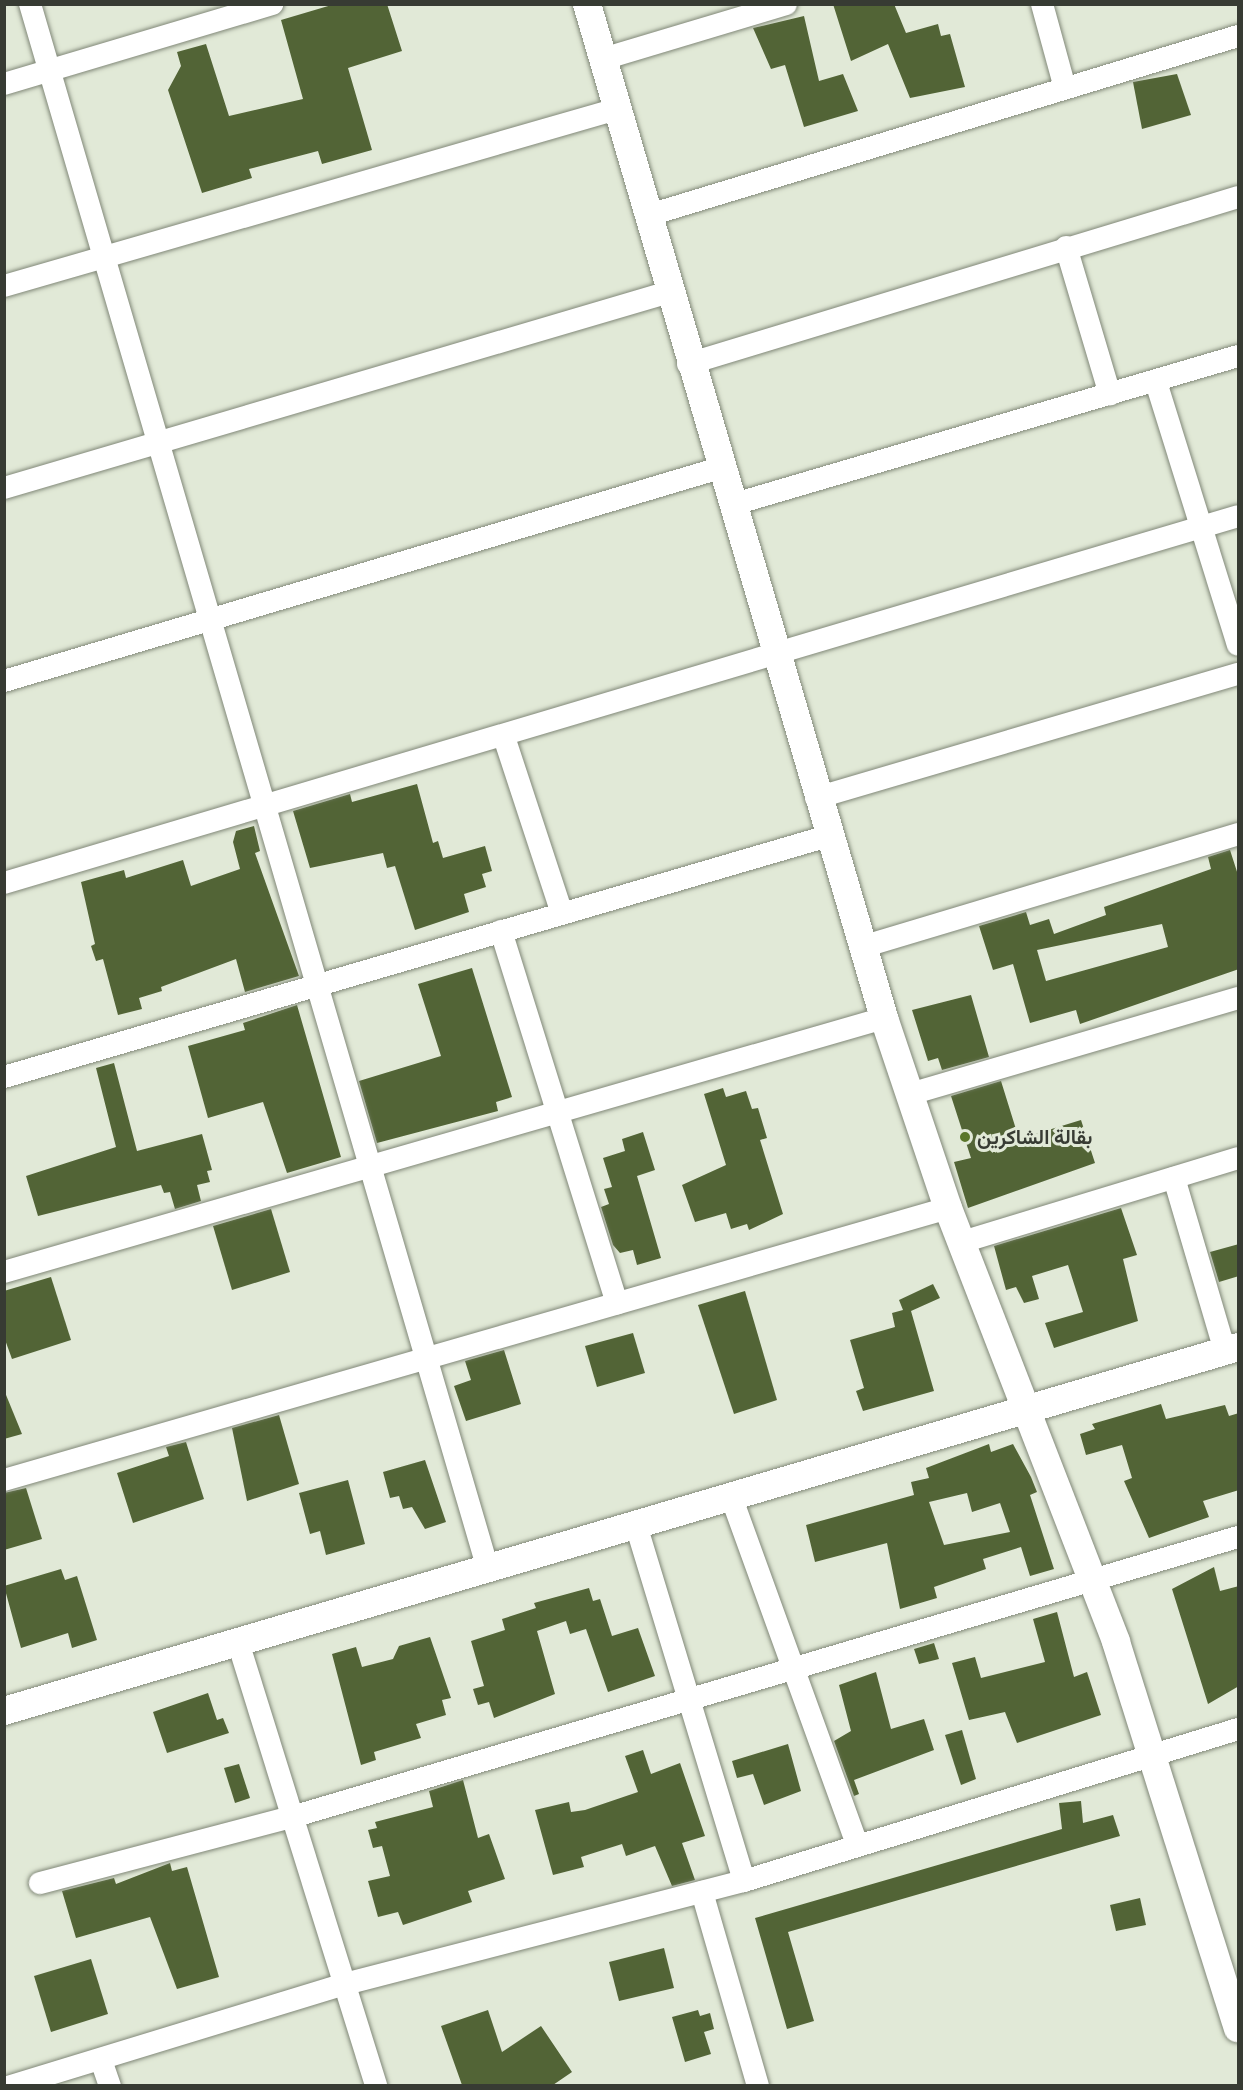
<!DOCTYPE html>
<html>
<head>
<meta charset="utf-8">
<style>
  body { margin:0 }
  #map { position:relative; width:1243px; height:2090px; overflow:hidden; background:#e1e9d7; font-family:"Fira Sans",Vazirmatn,sans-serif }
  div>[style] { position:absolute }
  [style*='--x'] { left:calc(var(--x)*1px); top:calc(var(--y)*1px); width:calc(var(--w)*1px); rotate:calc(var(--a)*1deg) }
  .building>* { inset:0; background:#526436 }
  .roads { filter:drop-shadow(0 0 2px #818878) drop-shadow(0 0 2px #818878) }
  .minor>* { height:22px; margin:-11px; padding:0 11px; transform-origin:11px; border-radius:11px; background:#fff }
  .tertiary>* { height:28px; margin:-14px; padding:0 14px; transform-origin:14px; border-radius:14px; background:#fff }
  .dots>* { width:16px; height:16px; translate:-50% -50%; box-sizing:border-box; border:3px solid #e1e9d7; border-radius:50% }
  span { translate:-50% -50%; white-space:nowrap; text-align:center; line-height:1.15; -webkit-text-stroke:6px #e1e9d7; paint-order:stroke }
  .poi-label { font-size:20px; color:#373b33; font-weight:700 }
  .left { translate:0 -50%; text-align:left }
  .frame { position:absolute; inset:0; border:6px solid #373b33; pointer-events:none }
</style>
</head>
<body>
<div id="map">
  <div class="building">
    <i style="clip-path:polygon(335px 4px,387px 4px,402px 51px,348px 68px,372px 150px,322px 164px,318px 151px,249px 169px,252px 178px,202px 193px,168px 90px,181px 66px,177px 52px,206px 44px,229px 116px,303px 99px,281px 20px)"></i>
    <i style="clip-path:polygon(833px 4px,894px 4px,906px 33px,938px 24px,941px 36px,950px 34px,965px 87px,910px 98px,888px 44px,851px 61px)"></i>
    <i style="clip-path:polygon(804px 16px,819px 81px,843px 74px,858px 111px,804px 127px,785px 65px,771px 69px,753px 28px)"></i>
    <i style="clip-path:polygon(1177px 74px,1191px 115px,1142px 129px,1133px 82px)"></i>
    <i style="clip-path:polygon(417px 784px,433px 843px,438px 841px,443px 858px,485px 846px,492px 871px,482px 874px,486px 887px,464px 894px,469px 912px,415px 930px,395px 866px,387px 868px,383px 853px,310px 868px,293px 811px,350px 794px,352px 802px)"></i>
    <i style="clip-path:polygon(254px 826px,260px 851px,255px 853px,299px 976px,245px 992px,236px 959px,161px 987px,162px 991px,139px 998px,142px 1009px,118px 1015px,103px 959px,96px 961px,91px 946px,95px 944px,81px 882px,124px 870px,126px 878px,183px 860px,191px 886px,240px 869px,233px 842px,236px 831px)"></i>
    <i style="clip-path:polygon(evenodd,1230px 850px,1239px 878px,1239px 969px,1080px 1024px,1076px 1010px,1030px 1023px,1013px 964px,993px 970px,979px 926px,1026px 912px,1030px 925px,1049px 919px,1054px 934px,1106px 915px,1104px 907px,1211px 869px,1208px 857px,1230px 850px,1162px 924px,1168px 947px,1046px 981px,1037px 950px,1162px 924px)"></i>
    <i style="clip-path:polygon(472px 968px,512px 1097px,496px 1102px,498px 1111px,377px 1143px,359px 1081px,441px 1056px,418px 984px)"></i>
    <i style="clip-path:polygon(971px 995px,989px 1057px,942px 1070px,938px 1058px,928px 1061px,912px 1010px)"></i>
    <i style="clip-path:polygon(297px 1005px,341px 1157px,287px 1173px,263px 1102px,208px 1118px,188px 1046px,245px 1030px,243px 1023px)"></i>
    <i style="clip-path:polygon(114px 1063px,137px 1151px,202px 1134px,212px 1170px,207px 1171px,210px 1182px,197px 1185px,201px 1201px,175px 1209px,170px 1192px,164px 1193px,161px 1185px,38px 1216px,26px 1176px,116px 1147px,96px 1068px)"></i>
    <i style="clip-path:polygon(1001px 1081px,1019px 1139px,1081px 1120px,1095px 1163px,968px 1208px,954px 1162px,971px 1158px,951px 1096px)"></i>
    <i style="clip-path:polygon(723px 1088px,726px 1097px,746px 1091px,752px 1109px,758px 1108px,767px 1138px,760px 1140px,783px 1214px,749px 1230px,747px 1224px,731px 1229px,726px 1213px,695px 1222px,682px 1185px,726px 1165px,704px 1094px)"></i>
    <i style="clip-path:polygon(643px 1132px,655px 1170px,637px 1176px,661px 1258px,637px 1265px,633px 1250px,620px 1253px,613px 1245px,601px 1207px,609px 1204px,604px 1189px,612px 1187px,603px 1158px,625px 1151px,622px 1139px)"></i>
    <i style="clip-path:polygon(1121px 1208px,1137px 1255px,1123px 1259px,1138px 1321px,1054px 1348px,1045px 1323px,1083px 1312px,1068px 1265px,1032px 1276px,1039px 1299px,1024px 1303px,1016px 1287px,1006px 1290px,994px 1246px)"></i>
    <i style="clip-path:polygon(271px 1209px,290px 1272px,232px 1290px,213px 1226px)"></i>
    <i style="clip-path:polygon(1239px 1244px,1239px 1276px,1219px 1282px,1210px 1252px)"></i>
    <i style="clip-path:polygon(51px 1277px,71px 1340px,12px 1359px,4px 1337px,4px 1291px)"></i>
    <i style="clip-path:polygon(933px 1284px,940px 1298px,911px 1311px,934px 1391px,863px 1411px,856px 1391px,864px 1388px,850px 1340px,895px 1327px,892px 1313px,903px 1310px,899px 1300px)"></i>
    <i style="clip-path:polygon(745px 1291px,777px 1400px,734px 1414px,698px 1305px)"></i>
    <i style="clip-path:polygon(633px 1333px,645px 1373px,597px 1387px,585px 1346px)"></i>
    <i style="clip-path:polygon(504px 1350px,521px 1404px,466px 1421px,454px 1386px,471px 1380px,465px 1361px)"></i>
    <i style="clip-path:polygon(4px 1390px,22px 1434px,4px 1439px)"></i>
    <i style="clip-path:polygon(1161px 1404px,1166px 1419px,1225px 1405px,1229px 1416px,1239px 1413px,1239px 1490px,1203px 1501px,1209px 1517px,1149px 1538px,1124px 1481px,1132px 1478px,1122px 1445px,1086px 1455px,1080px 1434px,1095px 1429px,1092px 1424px)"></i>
    <i style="clip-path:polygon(279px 1415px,299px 1484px,247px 1501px,232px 1428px)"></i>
    <i style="clip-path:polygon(186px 1442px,204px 1499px,133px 1523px,117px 1473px,169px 1456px,166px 1447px)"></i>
    <i style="clip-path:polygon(evenodd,989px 1444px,991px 1452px,1013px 1444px,1031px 1477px,1037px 1492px,1030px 1495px,1054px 1569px,1030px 1576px,1021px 1547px,983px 1559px,986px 1569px,934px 1587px,937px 1598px,900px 1609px,887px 1543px,815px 1562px,806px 1525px,914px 1495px,911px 1482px,929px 1478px,926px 1468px,989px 1444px,967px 1493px,972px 1512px,1000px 1503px,1010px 1532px,944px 1545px,929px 1502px,967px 1493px)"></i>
    <i style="clip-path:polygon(425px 1460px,446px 1522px,425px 1529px,412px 1507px,403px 1509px,399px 1496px,390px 1498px,383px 1472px)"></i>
    <i style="clip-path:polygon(348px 1480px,365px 1544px,326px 1555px,320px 1531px,310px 1534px,299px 1493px)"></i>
    <i style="clip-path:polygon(26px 1488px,42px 1539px,4px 1550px,4px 1493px)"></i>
    <i style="clip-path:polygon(1214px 1567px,1220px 1591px,1239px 1586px,1239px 1686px,1208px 1704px,1172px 1589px)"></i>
    <i style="clip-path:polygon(61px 1569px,65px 1580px,77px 1576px,97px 1640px,72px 1648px,68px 1633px,21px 1648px,4px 1586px)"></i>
    <i style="clip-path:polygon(589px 1588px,593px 1601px,600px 1599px,612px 1636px,638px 1628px,655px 1676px,608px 1692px,586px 1629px,570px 1634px,566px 1621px,537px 1631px,555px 1694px,494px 1718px,489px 1702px,478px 1705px,473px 1689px,484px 1686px,471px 1641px,505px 1630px,502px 1619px,536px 1608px,534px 1603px)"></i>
    <i style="clip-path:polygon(1057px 1612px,1074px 1677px,1087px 1672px,1101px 1715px,1017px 1743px,1005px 1712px,969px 1720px,952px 1663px,975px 1657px,981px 1678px,1045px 1662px,1033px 1619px)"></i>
    <i style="clip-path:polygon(430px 1637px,451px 1698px,442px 1700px,446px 1715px,416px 1724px,421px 1738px,374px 1752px,376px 1760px,361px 1765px,332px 1654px,356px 1647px,362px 1667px,393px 1659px,399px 1646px)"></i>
    <i style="clip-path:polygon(934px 1643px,939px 1659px,919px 1664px,914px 1649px)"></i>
    <i style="clip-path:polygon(876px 1672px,891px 1729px,924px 1719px,934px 1750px,854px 1780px,859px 1794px,854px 1796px,834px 1741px,851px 1731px,839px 1685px)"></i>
    <i style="clip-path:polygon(208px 1693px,217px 1720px,223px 1718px,229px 1733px,167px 1753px,153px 1712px)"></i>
    <i style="clip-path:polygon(962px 1730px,976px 1779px,961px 1785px,945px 1735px)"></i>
    <i style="clip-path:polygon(788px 1744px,801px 1791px,764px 1805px,753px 1774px,737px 1778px,732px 1761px)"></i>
    <i style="clip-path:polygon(643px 1750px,651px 1774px,680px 1763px,705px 1836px,682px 1843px,695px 1880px,672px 1886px,655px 1846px,626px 1856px,622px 1844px,581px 1857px,584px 1867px,553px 1875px,535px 1810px,569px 1802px,571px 1812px,585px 1810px,638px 1792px,625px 1756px)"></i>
    <i style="clip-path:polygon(239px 1764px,250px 1798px,235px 1803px,224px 1768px)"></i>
    <i style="clip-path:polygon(463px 1780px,478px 1838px,489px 1834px,505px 1879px,468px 1891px,472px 1902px,403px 1925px,398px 1912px,378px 1917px,368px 1881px,390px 1876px,382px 1846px,373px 1848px,368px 1830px,377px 1828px,375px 1822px,433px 1807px,429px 1791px)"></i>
    <i style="clip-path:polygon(1081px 1801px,1083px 1823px,1113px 1815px,1120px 1836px,788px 1932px,814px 2021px,787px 2029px,755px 1918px,1062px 1829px,1059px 1803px)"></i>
    <i style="clip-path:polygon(170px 1863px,172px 1871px,187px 1867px,219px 1977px,177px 1989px,150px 1917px,76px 1938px,62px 1891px,114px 1878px,116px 1884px)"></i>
    <i style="clip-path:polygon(1140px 1898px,1146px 1925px,1116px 1931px,1110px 1905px)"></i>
    <i style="clip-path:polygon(664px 1948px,674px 1988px,619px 2001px,609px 1962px)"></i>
    <i style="clip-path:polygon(91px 1959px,108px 2014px,51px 2032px,34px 1976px)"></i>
    <i style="clip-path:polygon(488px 2010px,502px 2052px,541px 2026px,572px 2072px,553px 2085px,462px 2085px,441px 2026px)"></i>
    <i style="clip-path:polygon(698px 2010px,700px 2016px,710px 2013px,714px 2029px,704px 2032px,711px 2054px,685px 2062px,672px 2017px)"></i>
  </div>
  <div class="roads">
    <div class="minor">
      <i style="--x:30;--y:4;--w:1631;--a:73.69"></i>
      <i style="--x:1042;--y:4;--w:87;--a:74.7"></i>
      <i style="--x:603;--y:59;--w:191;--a:-16.7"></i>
      <i style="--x:4;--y:84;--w:280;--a:-16.6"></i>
      <i style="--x:646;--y:216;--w:619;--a:-16.91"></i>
      <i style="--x:1066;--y:247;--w:154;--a:73.4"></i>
      <i style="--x:4;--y:286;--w:638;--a:-16.11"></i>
      <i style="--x:688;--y:364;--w:575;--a:-16.89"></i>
      <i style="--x:1156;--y:382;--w:275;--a:72.7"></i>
      <i style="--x:4;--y:488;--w:693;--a:-16.42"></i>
      <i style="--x:731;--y:505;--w:528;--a:-16.38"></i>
      <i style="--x:4;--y:681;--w:747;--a:-16.57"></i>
      <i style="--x:504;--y:737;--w:185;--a:71.8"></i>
      <i style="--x:816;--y:798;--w:440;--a:-16.4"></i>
      <i style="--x:4;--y:883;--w:1287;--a:-16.56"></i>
      <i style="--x:501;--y:931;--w:390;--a:72.7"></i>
      <i style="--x:862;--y:947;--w:393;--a:-16.7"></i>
      <i style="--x:4;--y:1077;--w:859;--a:-16.3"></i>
      <i style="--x:910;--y:1094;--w:342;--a:-16.3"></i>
      <i style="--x:1174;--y:1178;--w:180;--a:73.6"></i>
      <i style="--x:962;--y:1242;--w:288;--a:-16.9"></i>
      <i style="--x:4;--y:1272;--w:916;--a:-16.1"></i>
      <i style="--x:4;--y:1480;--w:982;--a:-16.07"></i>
      <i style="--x:732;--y:1499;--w:367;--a:70.1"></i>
      <i style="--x:636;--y:1525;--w:372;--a:73.1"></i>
      <i style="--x:238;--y:1642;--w:465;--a:72.7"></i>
      <i style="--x:40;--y:1883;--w:260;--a:-14.7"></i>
      <i style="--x:292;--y:1817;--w:987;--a:-16.49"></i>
      <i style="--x:702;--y:1892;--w:202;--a:73.9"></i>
      <i style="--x:101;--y:2060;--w:28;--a:71"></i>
      <i style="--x:11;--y:2086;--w:349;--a:-17"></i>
      <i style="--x:345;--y:1984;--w:412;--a:-14.5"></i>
      <i style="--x:744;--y:1881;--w:517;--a:-17.1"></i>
    </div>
    <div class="tertiary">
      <i style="--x:587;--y:4;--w:1057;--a:73.67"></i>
      <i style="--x:884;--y:1018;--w:200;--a:71.4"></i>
      <i style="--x:948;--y:1208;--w:465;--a:68.8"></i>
      <i style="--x:1116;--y:1642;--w:405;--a:72.5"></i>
      <i style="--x:4;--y:1711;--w:1287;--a:-16.43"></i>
    </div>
  </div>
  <div class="dots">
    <i style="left:965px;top:1137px;background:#5a762a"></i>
  </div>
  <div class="poi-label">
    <span class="left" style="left:977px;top:1137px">بقالة الشاكرين</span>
  </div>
  <div class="frame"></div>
</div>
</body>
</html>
